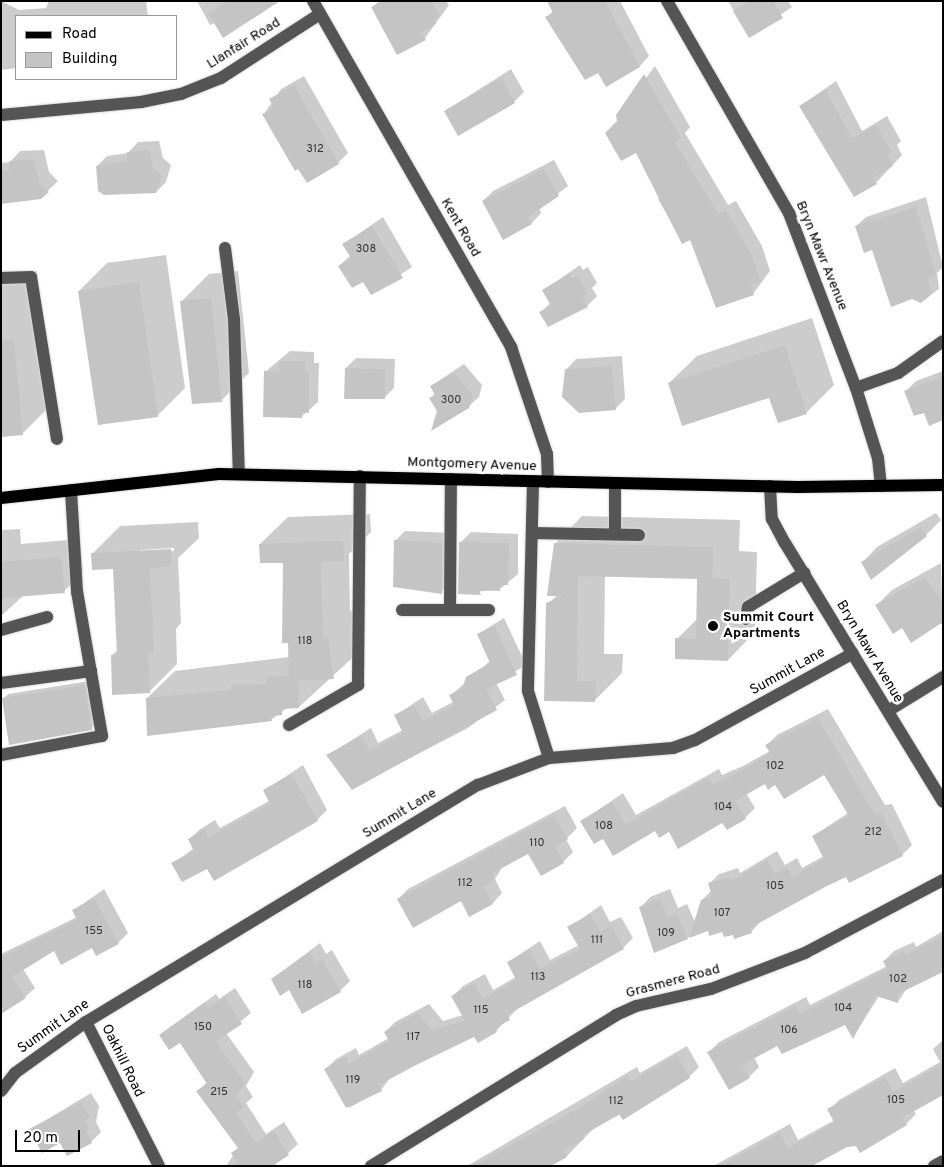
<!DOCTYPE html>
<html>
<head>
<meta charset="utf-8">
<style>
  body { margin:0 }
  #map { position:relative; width:944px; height:1167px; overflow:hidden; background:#fff; font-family:Overpass,sans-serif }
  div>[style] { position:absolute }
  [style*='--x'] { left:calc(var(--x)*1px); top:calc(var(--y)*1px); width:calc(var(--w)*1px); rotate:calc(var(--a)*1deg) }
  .shadow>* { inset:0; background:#0003 }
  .building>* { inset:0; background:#c4c4c4 }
  .roads { filter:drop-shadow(0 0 1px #dbdbdb) drop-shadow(0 0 1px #dbdbdb) }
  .minor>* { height:12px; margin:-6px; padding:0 6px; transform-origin:6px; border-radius:6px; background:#555 }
  .major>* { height:12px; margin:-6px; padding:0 6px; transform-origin:6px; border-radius:6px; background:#000 }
  .dots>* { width:14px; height:14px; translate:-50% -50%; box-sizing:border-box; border:2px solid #fff; border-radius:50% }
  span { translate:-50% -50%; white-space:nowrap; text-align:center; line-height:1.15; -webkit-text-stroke:5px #fff; paint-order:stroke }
  .number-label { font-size:11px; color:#313131 }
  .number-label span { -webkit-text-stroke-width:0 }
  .street-label { font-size:14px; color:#000 }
  .poi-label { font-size:14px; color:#000; font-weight:700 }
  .left { translate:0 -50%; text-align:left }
  .frame { position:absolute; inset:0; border:2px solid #000; pointer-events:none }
  .legend { position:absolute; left:15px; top:15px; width:162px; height:65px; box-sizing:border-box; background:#fff; border:1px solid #999; margin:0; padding:6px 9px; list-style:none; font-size:15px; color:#000 }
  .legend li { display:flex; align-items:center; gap:10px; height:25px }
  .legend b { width:25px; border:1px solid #999 }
  .scale { position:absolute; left:15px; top:1130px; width:65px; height:22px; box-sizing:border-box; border:2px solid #000; border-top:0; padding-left:6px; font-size:15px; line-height:18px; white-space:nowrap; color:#000; -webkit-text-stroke:4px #fff; paint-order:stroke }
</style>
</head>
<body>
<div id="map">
  <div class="shadow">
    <i style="clip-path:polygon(1px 1px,19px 10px,46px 8px,49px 1px,146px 1px,148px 16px,16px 16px,16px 68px,1px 70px)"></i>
    <i style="clip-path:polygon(197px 1px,273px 1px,210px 25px)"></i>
    <i style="clip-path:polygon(379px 1px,446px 1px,449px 5px,425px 38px,373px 7px)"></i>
    <i style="clip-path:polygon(550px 1px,620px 1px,649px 56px,640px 66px,546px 18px,554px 10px)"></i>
    <i style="clip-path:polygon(728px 1px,788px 1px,792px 7px,749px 36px)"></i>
    <i style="clip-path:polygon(655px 66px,690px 127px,685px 133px,728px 205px,736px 201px,762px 246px,770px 271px,753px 294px,691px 238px,683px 243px,658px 199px,662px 195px,618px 121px,618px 116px)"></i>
    <i style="clip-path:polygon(511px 69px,524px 92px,514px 102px,445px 111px)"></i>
    <i style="clip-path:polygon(304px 76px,348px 153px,338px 163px,299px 167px,264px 114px,281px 89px)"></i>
    <i style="clip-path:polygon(836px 81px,862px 131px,887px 116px,901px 141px,897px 145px,902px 155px,876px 183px,800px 106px)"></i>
    <i style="clip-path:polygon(159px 141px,163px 158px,171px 165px,166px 182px,156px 192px,97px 166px,107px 156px,128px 153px,138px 142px)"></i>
    <i style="clip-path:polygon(44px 150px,49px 172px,58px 181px,40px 198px,1px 203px,1px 163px,10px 162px,20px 151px)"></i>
    <i style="clip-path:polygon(554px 160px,568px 186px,539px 208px,541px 213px,532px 223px,504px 238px,483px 201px,493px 191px)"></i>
    <i style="clip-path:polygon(926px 197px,943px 267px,937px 273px,939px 289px,921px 302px,856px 226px,866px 217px)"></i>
    <i style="clip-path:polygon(383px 217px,412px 267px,371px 294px,364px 280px,339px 266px,350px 256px,344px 244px)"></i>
    <i style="clip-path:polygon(166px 255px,185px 388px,157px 416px,79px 291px,107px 263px)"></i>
    <i style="clip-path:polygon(580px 265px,583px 270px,588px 267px,597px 283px,592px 288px,597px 296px,587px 306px,541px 312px,551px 302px,544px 290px)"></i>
    <i style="clip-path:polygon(37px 271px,50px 406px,22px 434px,1px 436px,1px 275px)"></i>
    <i style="clip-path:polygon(238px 271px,249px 373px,222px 400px,181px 302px,209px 274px)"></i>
    <i style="clip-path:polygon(812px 318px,834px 385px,806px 413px,770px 396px,669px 383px,697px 356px)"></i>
    <i style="clip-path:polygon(290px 351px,314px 352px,314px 363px,319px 363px,318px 402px,301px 417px,265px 372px)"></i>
    <i style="clip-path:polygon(622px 356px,625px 399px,615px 409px,566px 370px,576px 359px)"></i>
    <i style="clip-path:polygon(356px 358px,395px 359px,394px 388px,384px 398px,346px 368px)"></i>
    <i style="clip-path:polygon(464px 364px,482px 385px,479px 397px,468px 407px,438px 411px,431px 398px,435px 393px,431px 386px)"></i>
    <i style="clip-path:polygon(943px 371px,943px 419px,906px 391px,916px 381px)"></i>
    <i style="clip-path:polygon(936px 513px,941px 520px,926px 535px,863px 562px,877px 547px)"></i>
    <i style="clip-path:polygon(370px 514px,371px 532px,349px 554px,350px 611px,356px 611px,361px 650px,299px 707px,288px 707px,271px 720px,147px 698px,175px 671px,289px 657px,284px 562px,260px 544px,288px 517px)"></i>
    <i style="clip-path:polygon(582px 516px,740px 520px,739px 551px,757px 552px,755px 632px,728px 660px,677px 639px,698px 618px,699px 578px,605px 575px,604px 654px,623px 654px,622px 673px,595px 700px,545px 699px,548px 604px,557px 595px,555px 544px)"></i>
    <i style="clip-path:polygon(evenodd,198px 522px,199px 538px,178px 558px,181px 623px,176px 629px,177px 664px,149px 692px,112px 655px,118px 650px,114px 568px,92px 554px,120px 526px,198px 522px,174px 548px,174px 551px,140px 552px,140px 550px,174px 548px)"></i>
    <i style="clip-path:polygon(20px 529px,21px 544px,80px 539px,83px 573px,64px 591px,24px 595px,1px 616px,1px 530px)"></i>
    <i style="clip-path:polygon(405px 531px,452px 533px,450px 584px,440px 593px,395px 541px)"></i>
    <i style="clip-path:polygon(471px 532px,518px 534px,518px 574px,499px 590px,460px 593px,461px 542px)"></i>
    <i style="clip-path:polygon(941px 563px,943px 627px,940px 622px,902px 627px,877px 605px,892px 590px)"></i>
    <i style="clip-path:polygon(504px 618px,526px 665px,496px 683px,505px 700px,468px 728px,352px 788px,328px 755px,371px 728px,378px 743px,403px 730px,395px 716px,423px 697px,432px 713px,453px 702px,450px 696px,490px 661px,478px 634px)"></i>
    <i style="clip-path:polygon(89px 681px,96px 724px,91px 728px,3px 699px,8px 694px)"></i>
    <i style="clip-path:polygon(828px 709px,885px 805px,892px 804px,912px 845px,902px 855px,846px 875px,761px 921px,751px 932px,708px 929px,655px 951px,641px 907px,650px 897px,670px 889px,678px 908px,687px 904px,695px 922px,702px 900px,711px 891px,709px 884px,719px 874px,738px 868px,740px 873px,777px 851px,785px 865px,797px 858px,802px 868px,824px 856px,813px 836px,848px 813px,825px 773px,765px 782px,746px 793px,755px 808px,745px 818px,604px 837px,582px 821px,623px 793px,636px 815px,719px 769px,722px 775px,743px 766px,770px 751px,767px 745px,777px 735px)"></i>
    <i style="clip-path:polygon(303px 765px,327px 810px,317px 820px,208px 867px,173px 864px,194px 848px,189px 840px,199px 830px,215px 820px,220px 828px,269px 801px,264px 791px)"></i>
    <i style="clip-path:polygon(565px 806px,577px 828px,566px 839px,573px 852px,563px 862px,529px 852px,503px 866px,495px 879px,502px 893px,493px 903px,398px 899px,408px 889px)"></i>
    <i style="clip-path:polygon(104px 889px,128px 933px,118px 943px,54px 949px,23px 969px,35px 988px,25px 997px,1px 1004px,1px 954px,77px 917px,73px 911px)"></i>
    <i style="clip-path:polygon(601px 905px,610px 922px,621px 917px,633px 938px,623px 948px,518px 1008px,496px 1031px,475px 1035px,390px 1078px,381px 1090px,349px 1108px,326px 1069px,336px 1059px,356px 1048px,359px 1055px,389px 1038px,385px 1032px,395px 1022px,429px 1004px,443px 1021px,463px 1015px,453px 996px,463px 986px,485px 974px,493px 990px,516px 977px,508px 962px,540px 941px,550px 960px,579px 945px,569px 928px)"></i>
    <i style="clip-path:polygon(943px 931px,943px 970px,907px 988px,898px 1002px,879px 996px,853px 1037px,846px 1023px,778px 1045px,754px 1057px,759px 1067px,749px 1077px,709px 1052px,719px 1042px,806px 997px,810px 1005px,887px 966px,884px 961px,894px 951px,914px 942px,916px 947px)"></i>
    <i style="clip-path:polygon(320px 943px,326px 954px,332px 950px,350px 981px,340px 991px,289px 989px,272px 979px)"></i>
    <i style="clip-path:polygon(235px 988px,251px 1013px,226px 1033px,254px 1072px,246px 1086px,253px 1097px,246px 1103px,266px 1134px,284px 1122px,298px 1144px,274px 1166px,226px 1166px,239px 1147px,198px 1091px,207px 1082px,180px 1041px,161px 1035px,216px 994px,219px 999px)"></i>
    <i style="clip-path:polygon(943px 1040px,943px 1094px,913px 1110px,916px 1114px,906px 1124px,847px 1146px,810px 1166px,713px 1166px,790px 1124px,798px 1140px,831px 1122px,835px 1120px,829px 1110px,839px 1100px,895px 1068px,903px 1083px,940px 1062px,933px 1049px)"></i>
    <i style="clip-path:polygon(687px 1046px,699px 1067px,689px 1077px,593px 1129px,567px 1156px,553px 1164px,467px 1166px,637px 1067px,640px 1073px)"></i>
    <i style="clip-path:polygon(91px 1093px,99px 1106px,96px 1122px,101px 1132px,91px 1142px,60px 1142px,31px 1129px)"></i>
  </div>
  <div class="building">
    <i style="clip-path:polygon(228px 1px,280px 1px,223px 38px,208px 13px)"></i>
    <i style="clip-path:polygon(382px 1px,431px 1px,440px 16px,434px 19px,436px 24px,421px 32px,426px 40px,397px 55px,371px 7px)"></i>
    <i style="clip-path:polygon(547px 1px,605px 1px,640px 67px,606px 87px,598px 73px,585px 80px,545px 17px,553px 13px)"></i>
    <i style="clip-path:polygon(749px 1px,773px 1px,783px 18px,749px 38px,733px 11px)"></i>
    <i style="clip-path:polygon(644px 74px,681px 138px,675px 142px,718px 214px,726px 210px,752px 256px,761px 282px,750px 285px,754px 295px,716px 308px,690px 240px,682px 244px,636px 153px,621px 161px,605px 133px,617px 121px,616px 115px)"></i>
    <i style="clip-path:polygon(501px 78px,515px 103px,458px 136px,444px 111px)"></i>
    <i style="clip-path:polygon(294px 85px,339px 164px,307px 183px,298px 169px,295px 171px,262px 114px,274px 108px,269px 99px)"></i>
    <i style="clip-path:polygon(826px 90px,852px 139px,876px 125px,892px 152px,887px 155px,893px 166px,873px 178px,877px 184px,854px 197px,799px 106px)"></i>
    <i style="clip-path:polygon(149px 150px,153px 168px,162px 175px,156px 193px,104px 195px,98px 191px,96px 166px,127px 161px,127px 152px)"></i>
    <i style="clip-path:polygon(34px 159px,39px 182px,49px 192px,41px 199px,1px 204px,1px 171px,10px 170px,9px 161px)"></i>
    <i style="clip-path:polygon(544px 169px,559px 196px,528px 217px,532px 224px,503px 240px,482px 201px)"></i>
    <i style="clip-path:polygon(916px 207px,936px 275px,927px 278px,932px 294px,921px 303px,912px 299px,891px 307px,872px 250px,864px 253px,855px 226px)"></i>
    <i style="clip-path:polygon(372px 226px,403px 278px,371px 295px,363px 282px,352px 288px,338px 266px,351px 258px,342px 244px)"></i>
    <i style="clip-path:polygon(569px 274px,572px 279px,578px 276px,588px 294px,582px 297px,588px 307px,548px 327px,539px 312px,551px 306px,542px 290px)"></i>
    <i style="clip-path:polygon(139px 282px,158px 417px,98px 425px,78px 291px)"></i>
    <i style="clip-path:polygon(211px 298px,222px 402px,192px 404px,180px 301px)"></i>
    <i style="clip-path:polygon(1px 340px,14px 340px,23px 435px,1px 437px)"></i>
    <i style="clip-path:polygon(785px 345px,807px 414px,778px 423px,769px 398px,682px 426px,668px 383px)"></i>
    <i style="clip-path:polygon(279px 361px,305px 361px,305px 372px,309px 372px,309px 413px,302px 412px,302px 418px,263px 417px,264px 371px,279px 372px)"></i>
    <i style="clip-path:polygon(612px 366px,616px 410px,579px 413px,562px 397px,565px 369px)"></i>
    <i style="clip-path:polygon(345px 368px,385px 369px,385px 399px,344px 399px)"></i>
    <i style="clip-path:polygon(454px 373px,473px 395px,469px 408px,431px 431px,437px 411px,429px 398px,435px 395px,430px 386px)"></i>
    <i style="clip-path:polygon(943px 376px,943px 420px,929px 426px,924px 413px,914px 416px,904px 391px)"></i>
    <i style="clip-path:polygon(921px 527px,927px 536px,871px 580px,861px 562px)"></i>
    <i style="clip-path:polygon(394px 540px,442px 543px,442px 594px,393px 587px)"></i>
    <i style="clip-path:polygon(343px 541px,344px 561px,321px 561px,323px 639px,328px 638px,334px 679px,298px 681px,299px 708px,282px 709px,282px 715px,271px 716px,272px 721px,147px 736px,146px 698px,231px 690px,231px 685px,267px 684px,267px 677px,289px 676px,288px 643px,282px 643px,283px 563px,260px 563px,259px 544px)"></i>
    <i style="clip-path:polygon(459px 542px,509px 543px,508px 585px,500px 585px,500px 591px,479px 590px,481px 595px,458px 594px)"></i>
    <i style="clip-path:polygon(554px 543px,713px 547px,712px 578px,730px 579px,728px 661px,675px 659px,675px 638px,696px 639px,697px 579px,578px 576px,577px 681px,596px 681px,595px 702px,544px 701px,546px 603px,563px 596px,547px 596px)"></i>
    <i style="clip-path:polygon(171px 549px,171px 566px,150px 568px,154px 652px,148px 654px,150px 693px,112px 695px,111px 655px,117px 655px,113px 569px,92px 570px,91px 553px)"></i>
    <i style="clip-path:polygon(61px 557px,65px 593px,1px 598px,1px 562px)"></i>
    <i style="clip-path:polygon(925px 577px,943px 603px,943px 622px,911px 643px,902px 628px,893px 634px,875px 605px)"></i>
    <i style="clip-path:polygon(495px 626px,517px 675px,486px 689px,497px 710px,352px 790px,326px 755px,362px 736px,369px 751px,403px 733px,394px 715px,414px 705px,423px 721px,454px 705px,449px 695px,462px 689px,466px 677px,490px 663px,477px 634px)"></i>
    <i style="clip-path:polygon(85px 685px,92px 730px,9px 745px,2px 698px)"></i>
    <i style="clip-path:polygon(818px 718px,875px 815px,882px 814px,903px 856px,849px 883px,846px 877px,825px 887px,750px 928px,752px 933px,734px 939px,733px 935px,724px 937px,722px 932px,709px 936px,708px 931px,689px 938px,701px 900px,712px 896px,708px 883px,729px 877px,730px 882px,767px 860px,775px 874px,787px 867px,792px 877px,824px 859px,812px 836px,849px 816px,824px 775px,784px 799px,775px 785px,768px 790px,765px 784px,735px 801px,746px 819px,727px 830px,722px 823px,678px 849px,669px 832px,659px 838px,655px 831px,613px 856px,603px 839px,594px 844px,580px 821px,612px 802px,626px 824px,708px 778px,712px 784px,732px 776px,770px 753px,765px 745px)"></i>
    <i style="clip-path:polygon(292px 774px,318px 821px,214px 881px,207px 869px,182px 882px,171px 863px,194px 851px,188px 839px,205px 829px,209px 837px,270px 804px,263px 790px)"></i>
    <i style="clip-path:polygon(554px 815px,568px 839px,555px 847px,564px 863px,541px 876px,528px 854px,493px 873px,495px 880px,484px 886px,493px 904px,469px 917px,461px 901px,413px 928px,397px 899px)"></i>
    <i style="clip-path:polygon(94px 898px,119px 944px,96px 956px,92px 948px,61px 965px,54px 951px,12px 977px,26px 998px,1px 1014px,1px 957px,77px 920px,72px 910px)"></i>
    <i style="clip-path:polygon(660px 898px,668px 917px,677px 913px,688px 939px,654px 953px,639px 907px)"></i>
    <i style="clip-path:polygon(590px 914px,600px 931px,611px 926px,624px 949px,507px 1015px,510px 1020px,495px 1028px,497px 1032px,478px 1043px,474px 1037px,414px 1066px,379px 1085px,382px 1091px,346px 1108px,324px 1069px,345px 1057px,349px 1064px,389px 1041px,384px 1032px,418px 1013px,432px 1030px,465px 1021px,451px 996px,474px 983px,483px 999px,516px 980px,507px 962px,530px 950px,540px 969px,580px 949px,567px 927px)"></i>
    <i style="clip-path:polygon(943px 935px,943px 972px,898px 994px,898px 1003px,876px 996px,853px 1039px,845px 1025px,782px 1054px,777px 1046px,742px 1065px,750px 1078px,729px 1090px,707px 1052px,796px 1006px,800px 1014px,887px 969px,883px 961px,904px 951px,906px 955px)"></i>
    <i style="clip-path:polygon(310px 952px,316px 963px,322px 959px,341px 992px,302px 1014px,289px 990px,280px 996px,271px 979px)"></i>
    <i style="clip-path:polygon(225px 997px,242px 1024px,216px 1041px,245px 1083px,236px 1096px,244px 1108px,236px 1112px,256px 1143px,274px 1131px,289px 1155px,272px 1166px,239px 1166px,231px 1153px,238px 1148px,196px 1091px,207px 1084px,180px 1043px,169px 1050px,159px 1035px,205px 1002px,208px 1008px)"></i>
    <i style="clip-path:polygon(677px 1055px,690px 1078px,623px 1120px,619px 1114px,582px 1136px,584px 1139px,564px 1150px,567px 1157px,551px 1166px,472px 1166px,574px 1111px,627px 1076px,630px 1082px)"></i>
    <i style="clip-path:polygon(943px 1064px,943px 1095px,902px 1118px,907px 1125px,860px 1153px,856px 1146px,847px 1147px,812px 1166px,720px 1166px,780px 1133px,788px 1148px,819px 1132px,834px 1122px,827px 1109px,885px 1077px,893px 1092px)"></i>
    <i style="clip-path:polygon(81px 1102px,90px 1117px,85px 1120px,90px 1129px,86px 1131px,92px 1143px,67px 1156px,60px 1143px,42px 1153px,29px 1129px)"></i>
  </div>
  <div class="roads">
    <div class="minor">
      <i style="--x:313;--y:1;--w:399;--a:60.2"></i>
      <i style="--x:511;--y:347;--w:113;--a:71.4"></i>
      <i style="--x:547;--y:454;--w:28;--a:88"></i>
      <i style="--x:667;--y:1;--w:245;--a:60.1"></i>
      <i style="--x:789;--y:213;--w:187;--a:69.1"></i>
      <i style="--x:856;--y:388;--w:73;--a:72.6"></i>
      <i style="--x:878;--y:458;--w:28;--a:84"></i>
      <i style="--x:1;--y:115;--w:141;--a:-5.3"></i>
      <i style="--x:141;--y:102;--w:41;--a:-11.3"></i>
      <i style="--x:181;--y:94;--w:43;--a:-21.8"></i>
      <i style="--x:221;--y:78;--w:118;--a:-32.9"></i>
      <i style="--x:225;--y:248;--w:72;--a:82.8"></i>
      <i style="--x:234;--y:319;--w:155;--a:88.2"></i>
      <i style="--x:1;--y:278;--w:30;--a:-2"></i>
      <i style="--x:31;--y:277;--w:164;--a:80.9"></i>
      <i style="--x:856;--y:388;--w:45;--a:-19.7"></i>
      <i style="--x:898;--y:373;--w:55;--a:-35.4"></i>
      <i style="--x:533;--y:482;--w:209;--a:91.4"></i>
      <i style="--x:528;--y:691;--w:70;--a:72.6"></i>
      <i style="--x:770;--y:486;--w:33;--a:87"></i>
      <i style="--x:772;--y:519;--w:27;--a:62"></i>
      <i style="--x:785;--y:543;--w:303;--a:58.6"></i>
      <i style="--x:532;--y:533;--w:107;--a:1.1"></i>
      <i style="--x:615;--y:534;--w:51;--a:-90"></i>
      <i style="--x:402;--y:610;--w:48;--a:0"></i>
      <i style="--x:450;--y:610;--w:131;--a:-89.6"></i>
      <i style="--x:450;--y:610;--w:39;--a:0"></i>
      <i style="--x:746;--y:619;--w:12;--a:-81"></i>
      <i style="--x:748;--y:607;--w:66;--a:-31.3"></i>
      <i style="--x:1;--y:630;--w:48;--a:-15.8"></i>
      <i style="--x:1;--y:683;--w:91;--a:-7.6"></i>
      <i style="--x:888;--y:711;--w:65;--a:-31.7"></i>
      <i style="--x:289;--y:725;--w:80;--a:-30.1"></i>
      <i style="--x:358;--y:685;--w:209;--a:-89.5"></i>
      <i style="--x:1;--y:755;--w:103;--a:-10.7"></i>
      <i style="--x:102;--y:736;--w:146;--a:-99.8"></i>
      <i style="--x:77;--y:592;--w:102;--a:-93.4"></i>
      <i style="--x:86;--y:1022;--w:161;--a:63.1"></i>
      <i style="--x:1;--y:1091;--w:23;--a:-52"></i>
      <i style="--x:15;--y:1073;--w:87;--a:-35.7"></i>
      <i style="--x:86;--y:1022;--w:458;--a:-31.2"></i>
      <i style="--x:478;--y:785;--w:76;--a:-20.8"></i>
      <i style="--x:549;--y:758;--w:124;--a:-4.6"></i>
      <i style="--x:673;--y:748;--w:23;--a:-20"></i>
      <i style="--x:695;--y:740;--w:180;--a:-28.8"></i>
      <i style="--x:371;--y:1166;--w:288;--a:-31.6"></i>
      <i style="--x:616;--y:1015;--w:22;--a:-24"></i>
      <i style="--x:636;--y:1006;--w:77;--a:-12.8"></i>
      <i style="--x:711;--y:989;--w:101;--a:-21"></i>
      <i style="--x:805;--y:953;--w:156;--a:-27.9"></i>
      <i style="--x:934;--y:1166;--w:10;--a:-29"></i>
    </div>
    <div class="major">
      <i style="--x:1;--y:498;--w:219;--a:-6.3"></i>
      <i style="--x:219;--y:474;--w:579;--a:1.29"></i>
      <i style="--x:798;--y:487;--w:145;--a:-0.8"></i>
    </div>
  </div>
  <div class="dots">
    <i style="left:713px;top:626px;background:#000"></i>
  </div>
  <div class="number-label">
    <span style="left:315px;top:149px">312</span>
    <span style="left:366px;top:249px">308</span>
    <span style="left:451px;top:400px">300</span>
    <span style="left:305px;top:641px">118</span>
    <span style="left:775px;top:766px">102</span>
    <span style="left:723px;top:807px">104</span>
    <span style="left:604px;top:826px">108</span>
    <span style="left:873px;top:832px">212</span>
    <span style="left:537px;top:843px">110</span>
    <span style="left:465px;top:883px">112</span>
    <span style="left:775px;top:886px">105</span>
    <span style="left:722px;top:913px">107</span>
    <span style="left:94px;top:931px">155</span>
    <span style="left:666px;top:933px">109</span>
    <span style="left:597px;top:940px">111</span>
    <span style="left:538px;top:977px">113</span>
    <span style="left:898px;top:979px">102</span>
    <span style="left:305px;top:985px">118</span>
    <span style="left:843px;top:1008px">104</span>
    <span style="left:481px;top:1010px">115</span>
    <span style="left:203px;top:1027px">150</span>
    <span style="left:789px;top:1030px">106</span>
    <span style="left:413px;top:1037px">117</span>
    <span style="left:353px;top:1080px">119</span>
    <span style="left:219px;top:1092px">215</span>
    <span style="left:896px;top:1100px">105</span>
    <span style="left:616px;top:1101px">112</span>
  </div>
  <div class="street-label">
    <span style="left:244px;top:44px;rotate:-32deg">Llanfair Road</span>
    <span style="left:460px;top:228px;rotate:60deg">Kent Road</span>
    <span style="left:821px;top:256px;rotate:68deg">Bryn Mawr Avenue</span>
    <span style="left:472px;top:465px;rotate:2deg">Montgomery Avenue</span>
    <span style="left:869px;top:652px;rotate:59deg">Bryn Mawr Avenue</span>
    <span style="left:788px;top:672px;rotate:-29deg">Summit Lane</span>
    <span style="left:400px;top:814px;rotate:-31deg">Summit Lane</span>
    <span style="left:673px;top:982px;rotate:-15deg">Grasmere Road</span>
    <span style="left:54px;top:1027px;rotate:-35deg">Summit Lane</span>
    <span style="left:122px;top:1061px;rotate:64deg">Oakhill Road</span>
  </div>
  <div class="poi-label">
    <span class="left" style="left:723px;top:626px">Summit Court<br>Apartments</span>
  </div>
  <div class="frame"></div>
  <ul class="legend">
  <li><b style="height:6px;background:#000"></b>Road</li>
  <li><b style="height:14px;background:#c4c4c4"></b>Building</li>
  </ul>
  <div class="scale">20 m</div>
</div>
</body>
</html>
